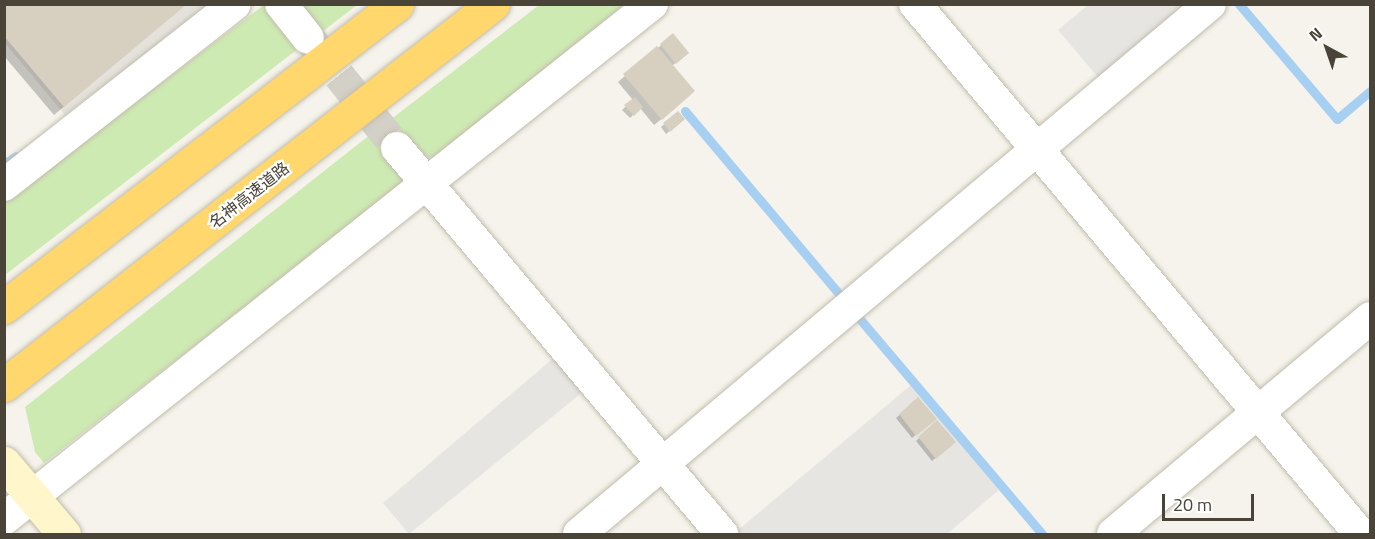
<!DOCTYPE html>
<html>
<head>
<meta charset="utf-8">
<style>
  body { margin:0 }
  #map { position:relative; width:1375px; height:539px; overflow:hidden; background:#f5f3eb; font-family:"Titillium Web","Noto Sans JP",sans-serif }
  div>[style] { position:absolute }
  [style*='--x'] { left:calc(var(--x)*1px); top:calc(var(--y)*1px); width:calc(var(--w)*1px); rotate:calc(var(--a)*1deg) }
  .industrial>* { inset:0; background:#e5e2dc }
  .green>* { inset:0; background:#ceeab3 }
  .parking>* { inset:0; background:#e7e5e2 }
  .shadow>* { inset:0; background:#0003 }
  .stream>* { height:9px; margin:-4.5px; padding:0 4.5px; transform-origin:4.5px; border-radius:4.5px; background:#a7cff2 }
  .building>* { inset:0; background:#d7d0c0 }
  .street-tunnel>* { height:32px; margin-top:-16px; transform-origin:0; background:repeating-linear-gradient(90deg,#d3d0c7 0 32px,transparent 0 48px) }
  .roads { filter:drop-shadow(0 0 2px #c1bcad) drop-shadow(0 0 2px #c1bcad) }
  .street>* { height:32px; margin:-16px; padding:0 16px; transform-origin:16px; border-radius:16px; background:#fff }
  .secondary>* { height:33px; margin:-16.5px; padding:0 16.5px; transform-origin:16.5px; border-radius:16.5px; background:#fff6cb }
  .highway>* { height:33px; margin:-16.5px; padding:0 16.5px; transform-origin:16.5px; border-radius:16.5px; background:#ffd76c }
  span { translate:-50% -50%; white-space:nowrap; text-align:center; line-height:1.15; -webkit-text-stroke:4.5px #fff; paint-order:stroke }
  .street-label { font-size:16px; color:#4a4438 }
  .frame { position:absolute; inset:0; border:6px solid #4a4438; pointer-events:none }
  .north { position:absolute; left:1297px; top:18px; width:60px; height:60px; -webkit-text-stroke:4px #fff; paint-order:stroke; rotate:320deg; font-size:16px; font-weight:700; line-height:24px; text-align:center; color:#4a4438 }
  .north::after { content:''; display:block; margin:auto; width:21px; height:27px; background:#4a4438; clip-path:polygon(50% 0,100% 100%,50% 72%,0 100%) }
  .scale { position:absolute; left:1162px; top:494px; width:92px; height:27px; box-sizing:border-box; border:3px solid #4a4438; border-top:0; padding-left:8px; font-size:18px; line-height:21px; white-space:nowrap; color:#4a4438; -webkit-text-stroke:4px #fff; paint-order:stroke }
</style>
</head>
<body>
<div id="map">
  <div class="industrial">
    <i style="clip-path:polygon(4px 5px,210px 5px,65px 115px,5px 43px)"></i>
  </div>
  <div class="green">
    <i style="clip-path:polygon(264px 5px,271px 5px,303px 45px,5px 275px,4px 203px)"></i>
    <i style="clip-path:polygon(293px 5px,357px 5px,318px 35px)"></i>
    <i style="clip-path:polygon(539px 5px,629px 5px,434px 158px,420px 154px,390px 120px)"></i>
    <i style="clip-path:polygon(371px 134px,401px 172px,403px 183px,44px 463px,35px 452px,25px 407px)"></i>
  </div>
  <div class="parking">
    <i style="clip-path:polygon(1088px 5px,1195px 5px,1103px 83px,1058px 30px)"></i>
    <i style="clip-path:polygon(556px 356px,585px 390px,409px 534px,383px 503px)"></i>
    <i style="clip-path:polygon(911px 385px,999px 490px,947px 534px,740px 534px,737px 531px)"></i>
  </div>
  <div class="shadow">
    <i style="clip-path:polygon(4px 4px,186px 4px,54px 115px,4px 56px)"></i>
    <i style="clip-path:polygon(672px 36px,687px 53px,672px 66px,674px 109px,654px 125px,640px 108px,630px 118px,622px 110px,633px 100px,618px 82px)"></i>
    <i style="clip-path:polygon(677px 113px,680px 122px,666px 134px,661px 127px)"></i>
    <i style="clip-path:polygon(918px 399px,932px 422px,912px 438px,896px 418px)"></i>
    <i style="clip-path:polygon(937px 422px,951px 445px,932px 461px,916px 441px)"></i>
  </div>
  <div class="stream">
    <i style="--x:1239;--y:4;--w:151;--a:49.6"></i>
    <i style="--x:1337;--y:119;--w:43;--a:-40.3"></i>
    <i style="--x:685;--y:111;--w:247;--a:49.9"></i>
    <i style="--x:4;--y:164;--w:14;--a:-34"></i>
    <i style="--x:859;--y:318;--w:283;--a:49.7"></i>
  </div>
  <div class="building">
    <i style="clip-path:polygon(4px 4px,187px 4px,64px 107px,4px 36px)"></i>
    <i style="clip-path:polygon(673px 33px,689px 53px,676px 64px,660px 44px)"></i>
    <i style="clip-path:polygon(657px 46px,695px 91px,662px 120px,623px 74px)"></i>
    <i style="clip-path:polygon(635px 97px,643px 107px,634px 116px,624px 105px)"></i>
    <i style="clip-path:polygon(678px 111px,685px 119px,670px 132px,663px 123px)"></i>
    <i style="clip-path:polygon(918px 397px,937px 419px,916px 436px,899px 414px)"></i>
    <i style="clip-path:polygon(937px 420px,956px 442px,936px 459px,918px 437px)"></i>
  </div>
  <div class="street-tunnel">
    <i style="--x:309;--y:38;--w:141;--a:51.3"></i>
  </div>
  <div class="roads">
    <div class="street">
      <i style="--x:281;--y:4;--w:43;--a:51.5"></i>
      <i style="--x:915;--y:4;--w:692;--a:49.98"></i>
      <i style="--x:397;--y:148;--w:505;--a:49.9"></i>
      <i style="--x:4;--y:185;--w:293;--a:-38.1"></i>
      <i style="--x:4;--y:519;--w:828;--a:-38.48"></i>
      <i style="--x:579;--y:534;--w:824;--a:-40.03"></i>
      <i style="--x:1113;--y:534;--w:336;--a:-40"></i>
    </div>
    <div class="secondary">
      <i style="--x:4;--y:463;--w:93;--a:49.8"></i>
    </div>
    <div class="highway">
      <i style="--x:4;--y:307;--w:496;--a:-37.6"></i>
      <i style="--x:4;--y:385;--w:620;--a:-37.92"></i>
    </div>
  </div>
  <div class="street-label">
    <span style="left:249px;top:195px;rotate:-38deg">名神高速道路</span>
  </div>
  <div class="frame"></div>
  <div class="north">N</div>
  <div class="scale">20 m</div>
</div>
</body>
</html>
